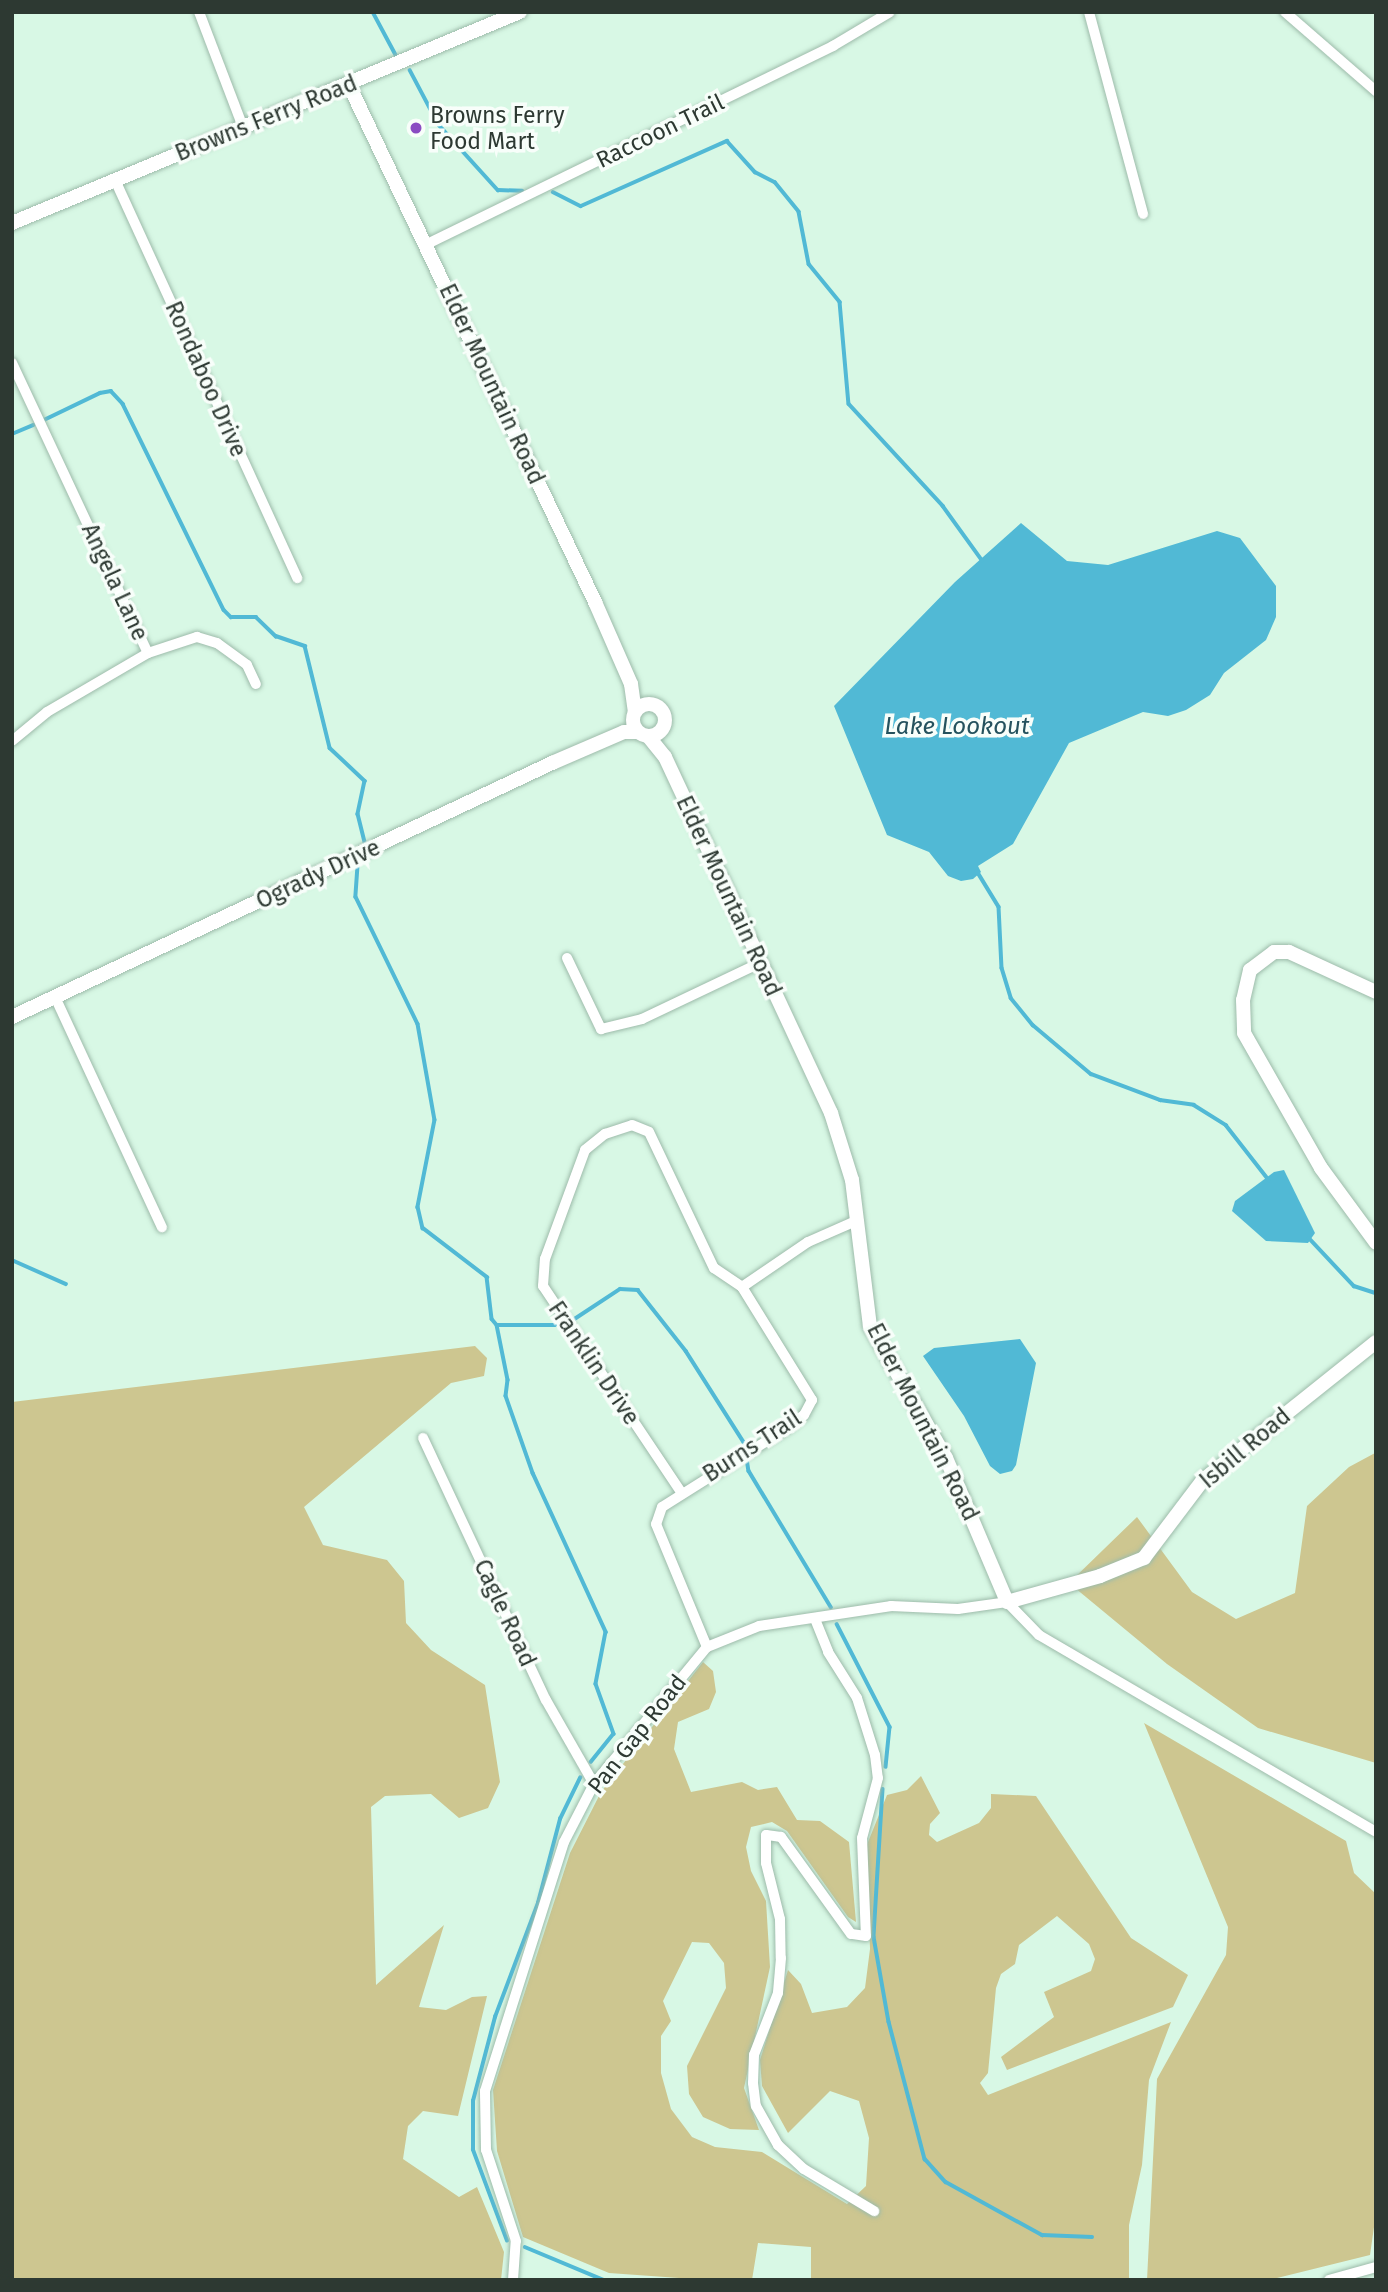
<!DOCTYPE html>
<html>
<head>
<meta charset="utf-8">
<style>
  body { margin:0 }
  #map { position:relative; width:1388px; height:2292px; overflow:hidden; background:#d8f8e5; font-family:"Fira Sans",sans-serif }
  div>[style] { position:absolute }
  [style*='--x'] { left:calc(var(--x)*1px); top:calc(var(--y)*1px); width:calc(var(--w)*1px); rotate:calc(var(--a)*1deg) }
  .green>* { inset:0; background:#cdc690 }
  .water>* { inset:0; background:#51b9d5 }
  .stream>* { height:3.5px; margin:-1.75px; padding:0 1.75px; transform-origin:1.75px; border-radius:1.75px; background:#51b9d5 }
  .roads { filter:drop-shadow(0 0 2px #9dbbaa) drop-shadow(0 0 2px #9dbbaa) }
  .street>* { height:10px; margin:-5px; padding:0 5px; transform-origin:5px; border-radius:5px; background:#fff }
  .secondary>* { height:14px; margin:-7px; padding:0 7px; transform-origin:7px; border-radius:7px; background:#fff }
  .secondary>.ring { margin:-7px; padding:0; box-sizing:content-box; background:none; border:14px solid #fff; border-radius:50% }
  .dots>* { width:19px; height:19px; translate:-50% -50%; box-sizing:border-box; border:4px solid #f8fefa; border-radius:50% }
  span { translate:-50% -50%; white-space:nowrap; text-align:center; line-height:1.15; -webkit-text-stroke:7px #f8fefa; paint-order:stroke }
  .poi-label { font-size:23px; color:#2d3932 }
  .left { translate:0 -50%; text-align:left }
  .street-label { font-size:23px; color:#2d3932 }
  .water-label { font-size:24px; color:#25525e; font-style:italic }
  .frame { position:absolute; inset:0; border:14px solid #2d3932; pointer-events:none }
</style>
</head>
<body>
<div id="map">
  <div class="green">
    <i style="clip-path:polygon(475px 1346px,487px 1358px,484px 1376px,451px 1383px,304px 1507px,323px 1545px,387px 1560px,404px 1581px,406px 1623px,431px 1650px,485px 1685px,500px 1782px,488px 1808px,459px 1818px,431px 1794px,385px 1796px,371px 1807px,376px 1985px,444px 1925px,419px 2007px,446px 2010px,472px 1997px,487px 1996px,458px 2116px,423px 2111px,408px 2126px,403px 2159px,459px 2197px,477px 2187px,504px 2252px,501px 2280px,12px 2280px,12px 1402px)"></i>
    <i style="clip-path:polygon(1375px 1453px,1376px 1763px,1258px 1728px,1167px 1664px,1069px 1583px,1137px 1517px,1192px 1592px,1236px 1619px,1295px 1593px,1307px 1506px,1349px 1467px)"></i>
    <i style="clip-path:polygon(703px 1662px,713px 1671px,716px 1692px,709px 1709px,678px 1722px,674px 1749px,691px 1792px,742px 1782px,758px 1790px,777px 1787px,797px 1820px,820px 1821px,849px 1842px,856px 1922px,848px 1917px,787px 1831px,772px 1822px,751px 1827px,746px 1847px,751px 1871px,766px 1901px,770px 1967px,744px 2088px,759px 2130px,730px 2129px,703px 2117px,689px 2094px,687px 2066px,726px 1988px,724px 1963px,709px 1943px,692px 1942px,663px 2001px,671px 2021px,661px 2036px,661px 2073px,671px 2109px,692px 2137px,715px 2147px,762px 2152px,847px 2204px,866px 2186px,869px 2138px,859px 2101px,830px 2091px,788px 2133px,762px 2086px,760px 2060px,788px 1970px,801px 1984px,812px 2013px,847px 2007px,865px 1988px,870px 1949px,866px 1847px,887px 1795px,907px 1790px,921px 1776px,940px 1813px,930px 1824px,929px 1835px,937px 1842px,979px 1823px,991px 1808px,991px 1794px,1036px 1796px,1131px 1938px,1188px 1975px,1173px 2007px,1007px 2070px,1001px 2057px,1054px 2017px,1044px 1992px,1091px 1971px,1095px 1959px,1089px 1944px,1057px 1916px,1019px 1945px,1015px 1964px,1001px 1974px,996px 1988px,988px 2073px,980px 2083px,988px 2095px,1171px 2022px,1149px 2080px,1142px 2165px,1129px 2225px,1129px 2280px,811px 2280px,811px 2247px,758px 2243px,752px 2280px,707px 2280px,609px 2273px,523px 2237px,497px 2151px,493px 2090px,570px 1853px,601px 1792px)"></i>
    <i style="clip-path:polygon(1144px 1723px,1346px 1841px,1354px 1873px,1376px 1894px,1376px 2213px,1370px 2255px,1269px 2280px,1147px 2280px,1157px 2079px,1226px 1955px,1228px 1927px)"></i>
  </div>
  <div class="water">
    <i style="clip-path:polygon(1021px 523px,1067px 561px,1108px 565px,1217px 531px,1240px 538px,1276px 586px,1276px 617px,1266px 640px,1224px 673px,1210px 695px,1186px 710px,1168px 716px,1143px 712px,1069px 743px,1013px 844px,978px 866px,981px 872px,973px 879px,961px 881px,948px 876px,929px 852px,887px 835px,834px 706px,955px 582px)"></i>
    <i style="clip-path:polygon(1284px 1170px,1315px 1233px,1308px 1243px,1266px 1241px,1232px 1211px,1235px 1201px,1274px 1172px)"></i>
    <i style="clip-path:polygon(1020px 1339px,1036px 1363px,1016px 1465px,1012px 1471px,1000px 1474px,990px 1466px,964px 1416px,923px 1356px,934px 1348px)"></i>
  </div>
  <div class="stream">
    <i style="--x:373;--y:12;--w:49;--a:61.9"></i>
    <i style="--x:410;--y:70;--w:62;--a:62.2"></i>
    <i style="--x:439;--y:125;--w:88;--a:47.8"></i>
    <i style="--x:498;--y:190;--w:24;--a:2"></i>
    <i style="--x:553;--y:192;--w:31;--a:27"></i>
    <i style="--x:581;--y:206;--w:160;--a:-24"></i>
    <i style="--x:727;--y:141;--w:42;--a:47.9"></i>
    <i style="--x:755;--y:172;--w:22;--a:27"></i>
    <i style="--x:775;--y:182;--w:38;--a:51"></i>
    <i style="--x:799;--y:212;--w:53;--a:79.1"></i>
    <i style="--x:809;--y:264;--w:49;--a:50.8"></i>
    <i style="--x:840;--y:302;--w:102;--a:85"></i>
    <i style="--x:849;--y:404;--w:139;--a:47.3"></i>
    <i style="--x:943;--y:506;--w:67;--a:54.2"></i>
    <i style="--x:44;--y:420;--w:62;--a:-25.7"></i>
    <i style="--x:100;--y:393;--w:11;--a:-10"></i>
    <i style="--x:111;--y:391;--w:18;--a:47"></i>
    <i style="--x:123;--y:404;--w:229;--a:63.9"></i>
    <i style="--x:224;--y:610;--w:10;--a:45"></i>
    <i style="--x:231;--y:617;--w:25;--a:0"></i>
    <i style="--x:256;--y:617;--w:28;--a:44"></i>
    <i style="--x:276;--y:636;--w:31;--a:19"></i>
    <i style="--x:305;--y:646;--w:105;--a:76.2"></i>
    <i style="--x:330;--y:748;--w:48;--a:43.3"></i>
    <i style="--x:365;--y:781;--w:34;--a:102"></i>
    <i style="--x:358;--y:814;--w:30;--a:76"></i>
    <i style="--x:12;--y:434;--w:23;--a:-23"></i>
    <i style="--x:358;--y:866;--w:31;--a:94"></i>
    <i style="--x:356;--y:897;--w:141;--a:64"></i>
    <i style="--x:418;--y:1024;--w:97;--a:80"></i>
    <i style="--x:435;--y:1120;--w:89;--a:101.1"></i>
    <i style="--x:418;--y:1207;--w:22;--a:77"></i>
    <i style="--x:423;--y:1228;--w:81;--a:37.4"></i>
    <i style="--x:487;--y:1277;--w:42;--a:83.2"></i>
    <i style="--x:492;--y:1319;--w:8;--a:50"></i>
    <i style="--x:497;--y:1325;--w:56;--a:78.7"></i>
    <i style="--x:508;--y:1380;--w:16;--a:97"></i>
    <i style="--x:506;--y:1396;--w:82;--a:70.7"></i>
    <i style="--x:533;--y:1473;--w:175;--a:65.3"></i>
    <i style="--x:606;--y:1632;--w:53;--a:100.9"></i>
    <i style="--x:596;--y:1684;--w:53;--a:70.2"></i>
    <i style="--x:614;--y:1734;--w:36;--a:129"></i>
    <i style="--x:977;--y:871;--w:42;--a:58.6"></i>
    <i style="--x:999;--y:907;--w:61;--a:87.2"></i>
    <i style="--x:1002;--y:968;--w:31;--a:73"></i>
    <i style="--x:1011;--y:998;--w:35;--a:51"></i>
    <i style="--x:1033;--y:1025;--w:76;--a:40.2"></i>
    <i style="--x:1091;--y:1074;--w:74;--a:20.6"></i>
    <i style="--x:1160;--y:1100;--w:34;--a:8"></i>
    <i style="--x:1194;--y:1105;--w:38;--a:32"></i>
    <i style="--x:1226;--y:1125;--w:70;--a:52"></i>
    <i style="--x:1309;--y:1238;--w:66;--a:46.8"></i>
    <i style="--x:1354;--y:1286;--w:23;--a:18"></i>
    <i style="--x:12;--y:1260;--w:59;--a:24"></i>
    <i style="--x:573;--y:1320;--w:56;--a:-33.4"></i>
    <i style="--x:620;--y:1289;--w:18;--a:3"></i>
    <i style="--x:638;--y:1290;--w:78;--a:51.8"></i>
    <i style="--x:686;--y:1351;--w:110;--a:57.6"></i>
    <i style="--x:497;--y:1325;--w:58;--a:0"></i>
    <i style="--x:747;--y:1459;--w:12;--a:81"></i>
    <i style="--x:749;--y:1471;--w:159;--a:58.9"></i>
    <i style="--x:837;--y:1624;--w:116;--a:62.8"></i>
    <i style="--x:890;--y:1727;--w:40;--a:95.7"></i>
    <i style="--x:883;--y:1789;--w:148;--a:93.5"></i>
    <i style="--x:874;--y:1937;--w:86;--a:80"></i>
    <i style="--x:889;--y:2022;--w:142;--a:75.3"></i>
    <i style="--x:925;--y:2159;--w:31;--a:48"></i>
    <i style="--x:946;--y:2182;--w:110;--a:28.9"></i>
    <i style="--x:1042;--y:2235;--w:50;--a:2.3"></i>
    <i style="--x:507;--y:2241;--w:97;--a:-110.5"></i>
    <i style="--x:473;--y:2150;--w:49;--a:-90"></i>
    <i style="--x:473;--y:2101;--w:87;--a:-75.3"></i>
    <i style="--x:495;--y:2017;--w:122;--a:-69.3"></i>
    <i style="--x:538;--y:1903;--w:87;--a:-75.3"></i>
    <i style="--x:560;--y:1819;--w:46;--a:-64"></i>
    <i style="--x:525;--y:2247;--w:86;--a:22.7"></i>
  </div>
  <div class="roads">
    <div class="street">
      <i style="--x:199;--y:12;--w:123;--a:69.1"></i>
      <i style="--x:1089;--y:12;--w:209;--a:75"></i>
      <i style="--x:1285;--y:12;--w:121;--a:41"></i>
      <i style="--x:115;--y:180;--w:438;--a:65.4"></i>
      <i style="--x:427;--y:244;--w:452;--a:-26"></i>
      <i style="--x:833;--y:46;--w:66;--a:-30.8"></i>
      <i style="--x:12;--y:363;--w:320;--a:64.9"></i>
      <i style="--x:12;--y:741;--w:45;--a:-39.6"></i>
      <i style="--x:47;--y:712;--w:117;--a:-30.3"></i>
      <i style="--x:148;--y:653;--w:52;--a:-18.1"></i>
      <i style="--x:197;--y:637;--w:21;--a:17"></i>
      <i style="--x:217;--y:643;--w:37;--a:36"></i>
      <i style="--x:247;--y:665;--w:21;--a:65"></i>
      <i style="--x:567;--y:958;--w:79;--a:64.4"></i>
      <i style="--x:601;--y:1029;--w:42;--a:-13.7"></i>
      <i style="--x:642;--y:1019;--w:131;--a:-25.4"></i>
      <i style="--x:55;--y:997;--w:254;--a:65.1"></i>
      <i style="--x:742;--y:1287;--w:80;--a:-34.3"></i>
      <i style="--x:808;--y:1242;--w:55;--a:-23.7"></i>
      <i style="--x:423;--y:1438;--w:289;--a:64.9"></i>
      <i style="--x:546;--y:1700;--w:97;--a:60.3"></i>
      <i style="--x:681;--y:1492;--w:248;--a:-123.8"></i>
      <i style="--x:543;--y:1286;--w:27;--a:-86"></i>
      <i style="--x:545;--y:1259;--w:116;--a:-69.8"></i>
      <i style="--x:585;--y:1150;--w:26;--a:-39"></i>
      <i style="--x:605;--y:1134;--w:28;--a:-18"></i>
      <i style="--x:632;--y:1125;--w:18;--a:22"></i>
      <i style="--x:649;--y:1132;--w:151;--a:64.5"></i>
      <i style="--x:714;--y:1268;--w:34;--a:34"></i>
      <i style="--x:742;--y:1287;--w:133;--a:58.2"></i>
      <i style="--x:812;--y:1400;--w:17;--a:118"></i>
      <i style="--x:804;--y:1415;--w:19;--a:141"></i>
      <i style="--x:789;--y:1427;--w:150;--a:147.8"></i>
      <i style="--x:662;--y:1507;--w:18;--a:109"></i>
      <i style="--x:656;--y:1524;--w:133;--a:67.5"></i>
      <i style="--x:815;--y:1619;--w:35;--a:68"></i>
      <i style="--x:828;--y:1652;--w:54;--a:57.8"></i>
      <i style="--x:857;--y:1698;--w:60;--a:72.5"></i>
      <i style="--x:875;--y:1755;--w:23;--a:83"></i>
      <i style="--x:878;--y:1778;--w:62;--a:104.9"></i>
      <i style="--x:862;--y:1838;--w:98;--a:87.7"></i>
      <i style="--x:866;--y:1936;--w:15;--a:-172"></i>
      <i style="--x:851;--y:1934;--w:120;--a:-125.8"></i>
      <i style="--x:781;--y:1837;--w:15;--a:-172"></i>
      <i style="--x:766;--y:1835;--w:28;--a:90"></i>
      <i style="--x:766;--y:1863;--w:58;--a:76"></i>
      <i style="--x:780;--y:1919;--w:39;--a:89"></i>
      <i style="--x:781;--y:1958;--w:35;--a:95"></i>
      <i style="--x:778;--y:1993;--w:66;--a:111.2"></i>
      <i style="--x:754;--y:2055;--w:28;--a:92"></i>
      <i style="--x:753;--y:2083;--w:23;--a:83"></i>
      <i style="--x:756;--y:2106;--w:45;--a:60.6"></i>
      <i style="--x:778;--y:2145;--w:35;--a:43"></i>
      <i style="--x:804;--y:2169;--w:82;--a:31"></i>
      <i style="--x:513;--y:2280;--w:39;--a:-86"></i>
      <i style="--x:516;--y:2241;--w:96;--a:-108.2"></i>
      <i style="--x:486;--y:2150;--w:59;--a:-91"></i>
      <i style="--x:485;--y:2091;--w:261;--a:-72.4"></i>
      <i style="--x:564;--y:1842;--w:65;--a:-62.7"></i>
      <i style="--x:594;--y:1784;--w:178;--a:-50.5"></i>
      <i style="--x:707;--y:1647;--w:56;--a:-22"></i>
      <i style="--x:759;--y:1626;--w:134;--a:-8.6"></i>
      <i style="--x:891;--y:1606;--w:67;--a:2.6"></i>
      <i style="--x:958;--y:1609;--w:49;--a:-8.1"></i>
      <i style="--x:1007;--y:1602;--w:46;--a:45.9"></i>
      <i style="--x:1039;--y:1635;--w:390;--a:30.3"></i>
      <i style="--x:1329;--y:2280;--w:49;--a:-15.5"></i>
    </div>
    <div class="secondary">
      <i style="--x:349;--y:85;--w:573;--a:64.55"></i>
      <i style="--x:595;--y:602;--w:90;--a:66.3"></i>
      <i style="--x:631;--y:684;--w:27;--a:82"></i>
      <i style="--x:12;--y:223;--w:550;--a:-22.56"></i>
      <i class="ring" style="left:633px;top:704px;width:18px;height:18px"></i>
      <i style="--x:648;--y:736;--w:27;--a:51"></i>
      <i style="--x:665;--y:757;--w:393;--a:65"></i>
      <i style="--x:831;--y:1113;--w:70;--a:72.6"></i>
      <i style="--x:852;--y:1180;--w:147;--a:83"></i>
      <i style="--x:870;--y:1326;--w:152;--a:60.1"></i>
      <i style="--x:946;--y:1458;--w:156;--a:67"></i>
      <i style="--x:1007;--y:1602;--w:97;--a:-15.6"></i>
      <i style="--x:1100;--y:1576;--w:48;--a:-22.2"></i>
      <i style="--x:1144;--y:1558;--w:98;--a:-52.9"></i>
      <i style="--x:1203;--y:1480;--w:221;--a:-38.6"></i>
      <i style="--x:1376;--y:992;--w:96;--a:-155.3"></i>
      <i style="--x:1289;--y:952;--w:15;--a:180"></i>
      <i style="--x:1274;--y:952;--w:30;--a:143"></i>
      <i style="--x:1250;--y:970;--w:31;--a:103"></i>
      <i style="--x:1243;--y:1000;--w:33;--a:88"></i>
      <i style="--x:1244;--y:1033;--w:155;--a:60.3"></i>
      <i style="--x:1321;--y:1168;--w:93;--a:53.7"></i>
      <i style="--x:12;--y:1017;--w:597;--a:-25.19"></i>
      <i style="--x:552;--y:763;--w:78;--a:-23.3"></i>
      <i style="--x:624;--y:732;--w:14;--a:0"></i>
    </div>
  </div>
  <div class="dots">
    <i style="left:416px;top:128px;background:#8a4cc2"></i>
  </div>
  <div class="poi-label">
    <span class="left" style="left:430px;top:128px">Browns Ferry<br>Food Mart</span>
  </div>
  <div class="street-label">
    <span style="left:266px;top:118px;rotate:-22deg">Browns Ferry Road</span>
    <span style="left:660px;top:131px;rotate:-26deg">Raccoon Trail</span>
    <span style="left:206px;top:379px;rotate:66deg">Rondaboo Drive</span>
    <span style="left:492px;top:384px;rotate:65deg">Elder Mountain Road</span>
    <span style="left:115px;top:582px;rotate:65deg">Angela Lane</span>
    <span style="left:318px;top:874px;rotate:-25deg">Ogrady Drive</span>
    <span style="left:729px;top:896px;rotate:65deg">Elder Mountain Road</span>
    <span style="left:594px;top:1363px;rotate:56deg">Franklin Drive</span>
    <span style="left:923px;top:1422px;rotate:63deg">Elder Mountain Road</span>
    <span style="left:752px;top:1446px;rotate:-33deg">Burns Trail</span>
    <span style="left:1245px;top:1448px;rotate:-40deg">Isbill Road</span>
    <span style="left:505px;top:1613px;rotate:65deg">Cagle Road</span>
    <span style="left:637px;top:1734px;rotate:-52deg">Pan Gap Road</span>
  </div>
  <div class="water-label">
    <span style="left:957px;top:727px">Lake Lookout</span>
  </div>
  <div class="frame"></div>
</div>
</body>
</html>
